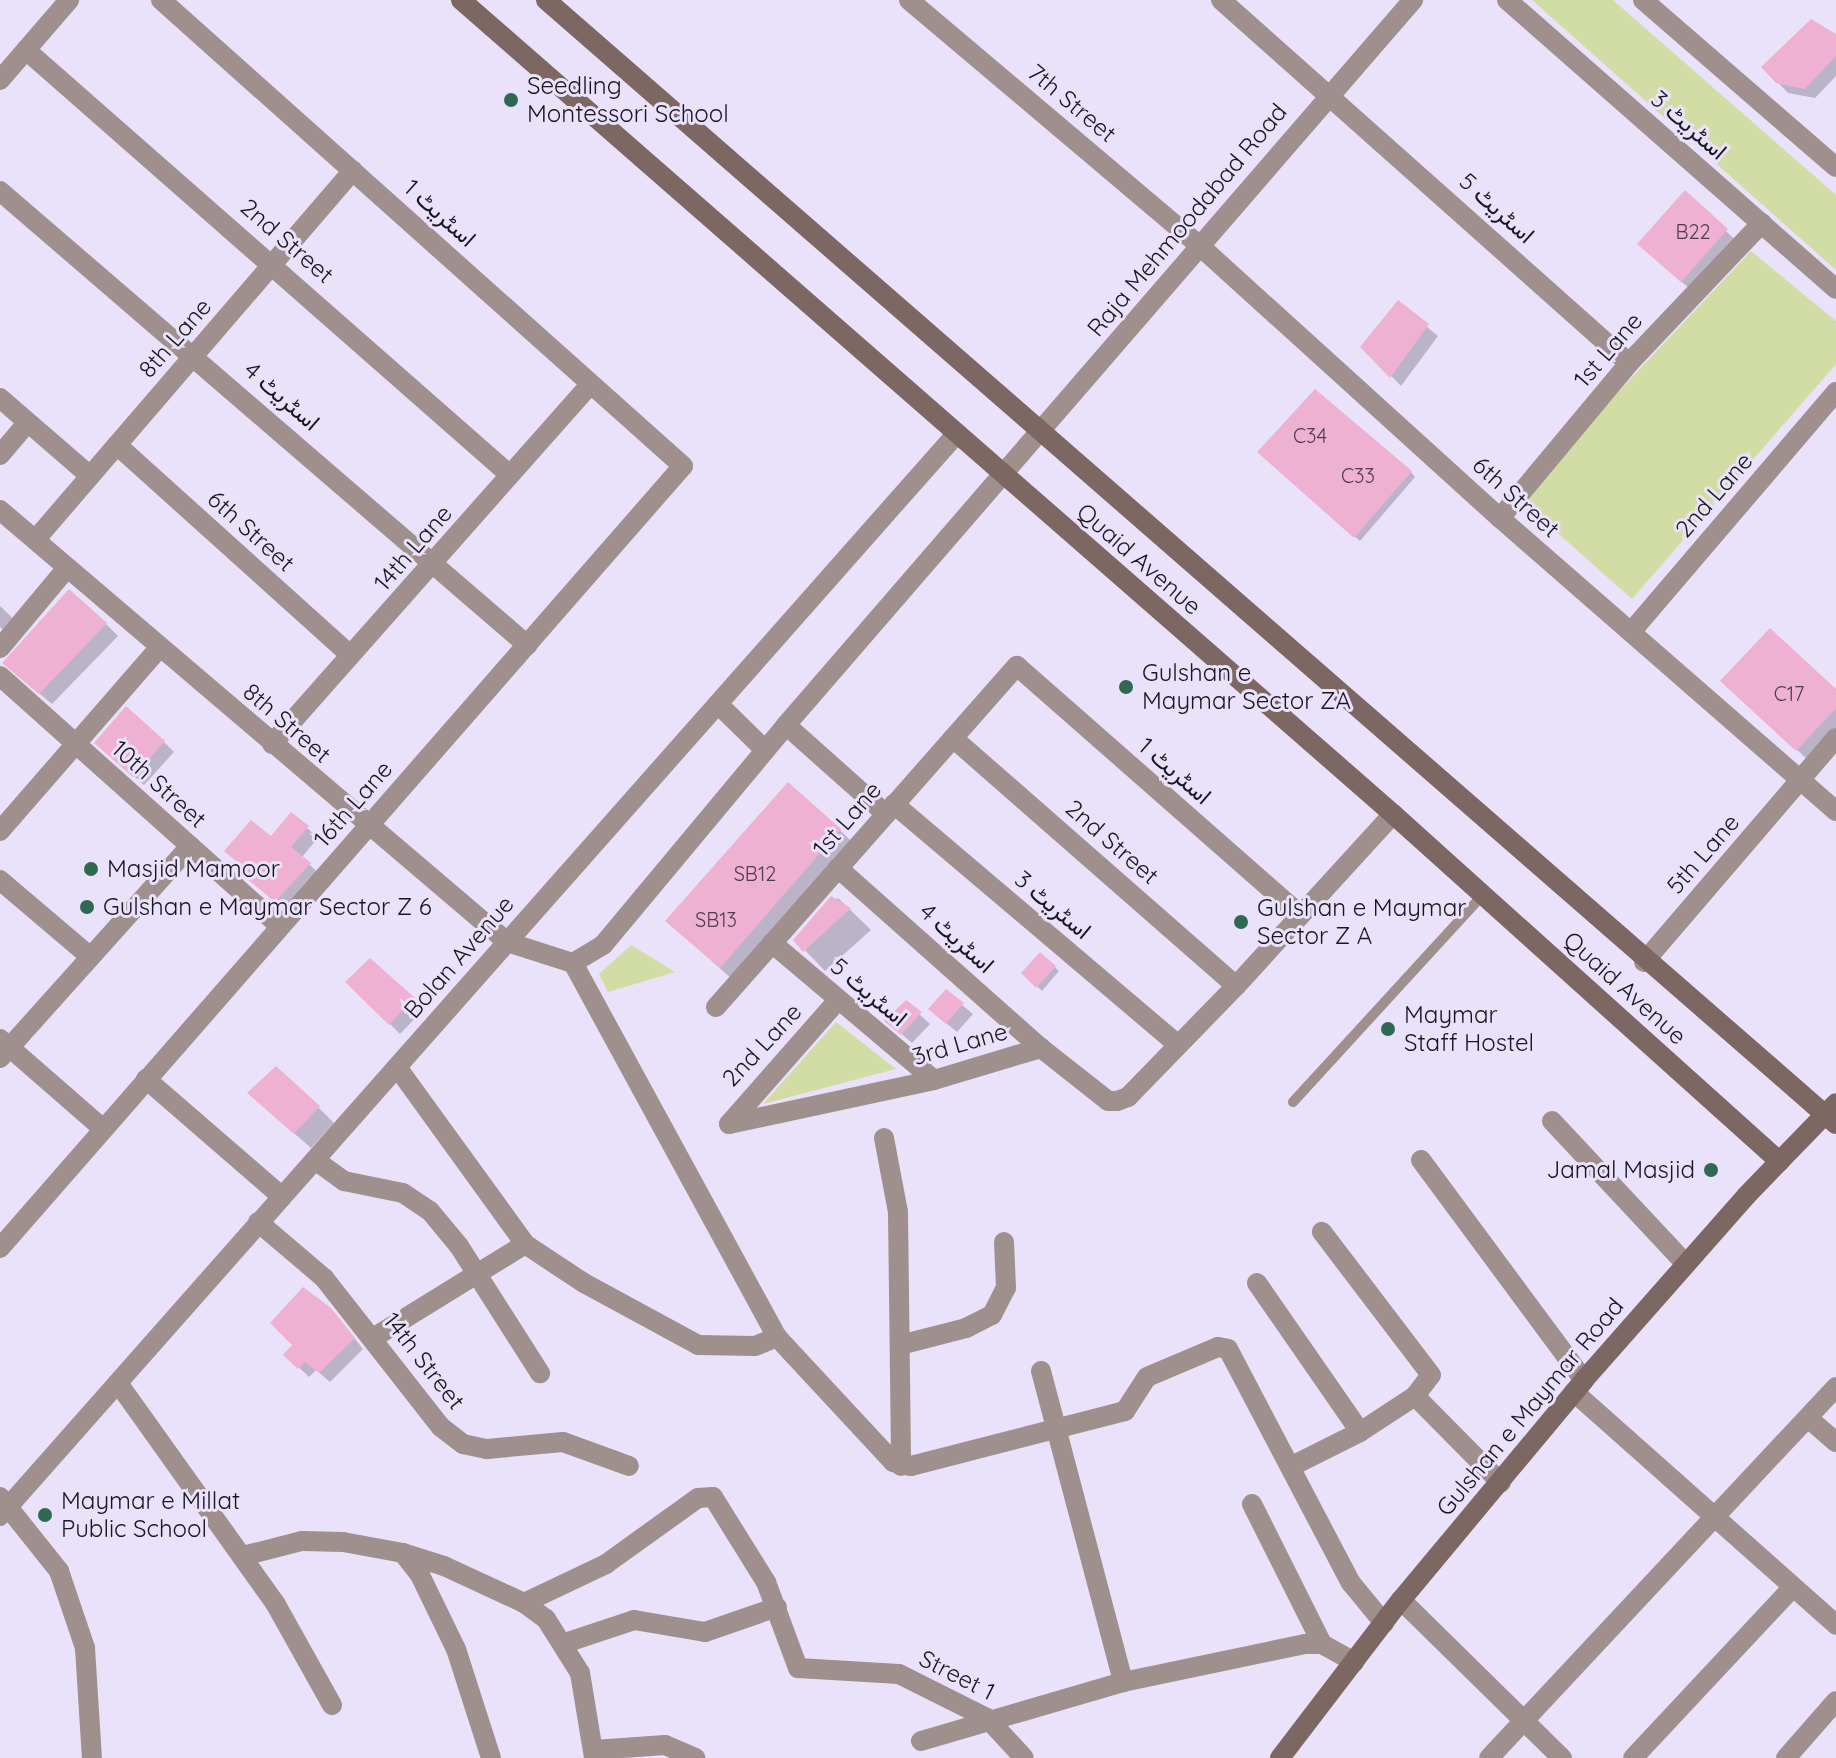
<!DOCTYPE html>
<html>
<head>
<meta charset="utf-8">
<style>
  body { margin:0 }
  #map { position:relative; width:1836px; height:1758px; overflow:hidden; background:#eae2fb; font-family:Quicksand,Vazirmatn,sans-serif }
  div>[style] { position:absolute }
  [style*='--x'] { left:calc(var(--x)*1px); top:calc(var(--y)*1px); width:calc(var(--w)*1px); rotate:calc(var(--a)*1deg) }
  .green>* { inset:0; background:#d2dca5 }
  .shadow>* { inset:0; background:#0003 }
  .building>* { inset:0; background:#eeb1d2 }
  .lane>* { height:10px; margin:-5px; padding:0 5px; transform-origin:5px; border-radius:5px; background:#9f908d }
  .street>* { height:20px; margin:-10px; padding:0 10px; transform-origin:10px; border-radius:10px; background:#9f908d }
  .secondary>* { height:20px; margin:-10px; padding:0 10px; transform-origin:10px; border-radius:10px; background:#7c6763 }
  .dots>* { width:22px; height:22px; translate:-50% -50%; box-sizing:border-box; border:4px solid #eae2fb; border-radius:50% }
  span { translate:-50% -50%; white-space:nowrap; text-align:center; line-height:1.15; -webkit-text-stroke:6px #eae2fb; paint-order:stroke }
  .number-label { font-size:20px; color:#4f3d4d }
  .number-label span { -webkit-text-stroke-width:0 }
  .poi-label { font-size:24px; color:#1a1621 }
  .left { translate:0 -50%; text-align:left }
  .right { translate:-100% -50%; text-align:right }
  .street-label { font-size:24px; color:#1a1621 }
</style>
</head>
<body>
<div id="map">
  <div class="green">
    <i style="clip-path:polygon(1532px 0,1613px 0,1836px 195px,1836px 270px)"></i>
    <i style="clip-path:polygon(1751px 251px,1836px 321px,1836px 364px,1632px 599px,1518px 498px)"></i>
    <i style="clip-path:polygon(631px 945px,675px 972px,608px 992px,599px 974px)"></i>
    <i style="clip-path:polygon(836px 1022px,896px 1069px,763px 1104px)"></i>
  </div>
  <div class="shadow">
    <i style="clip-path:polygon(1836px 44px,1836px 76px,1815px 98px,1788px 93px,1763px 67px)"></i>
    <i style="clip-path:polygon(1685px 193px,1742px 246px,1698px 296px,1655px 259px)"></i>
    <i style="clip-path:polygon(1398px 303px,1438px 336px,1401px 386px,1363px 347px)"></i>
    <i style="clip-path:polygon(1260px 452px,1411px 472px,1415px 477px,1360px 541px)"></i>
    <i style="clip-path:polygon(0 606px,20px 625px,10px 637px,0 627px)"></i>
    <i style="clip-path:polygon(106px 624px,118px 636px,52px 704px,17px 675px)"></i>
    <i style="clip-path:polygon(1733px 691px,1836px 691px,1836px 729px,1808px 760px)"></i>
    <i style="clip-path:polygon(164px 742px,174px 752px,144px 785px,107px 752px)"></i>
    <i style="clip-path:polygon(292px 814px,318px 838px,302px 857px,319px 874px,286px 911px,252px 882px,271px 839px)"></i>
    <i style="clip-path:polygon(840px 830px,861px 851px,742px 988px,667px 921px)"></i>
    <i style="clip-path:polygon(838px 898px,871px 930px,825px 971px,795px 940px)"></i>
    <i style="clip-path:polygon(1040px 954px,1059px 971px,1042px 991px,1023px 973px)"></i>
    <i style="clip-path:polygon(370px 961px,423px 1010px,400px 1034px,348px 982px)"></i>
    <i style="clip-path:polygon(946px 992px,973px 1014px,957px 1032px,941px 1019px)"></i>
    <i style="clip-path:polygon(906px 1002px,930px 1024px,912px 1043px,897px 1030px)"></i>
    <i style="clip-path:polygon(318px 1107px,334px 1123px,311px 1148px,265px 1108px)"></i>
    <i style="clip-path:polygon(340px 1320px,363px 1349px,330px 1382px,316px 1370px,309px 1377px,286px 1355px)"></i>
  </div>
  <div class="building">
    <i style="clip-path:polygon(1811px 19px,1836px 34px,1836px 56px,1805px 89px,1776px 83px,1761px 67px)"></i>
    <i style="clip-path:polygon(1685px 190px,1728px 229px,1681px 282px,1637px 244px)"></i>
    <i style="clip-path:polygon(1398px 300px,1429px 324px,1390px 378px,1360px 347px)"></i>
    <i style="clip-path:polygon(1315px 389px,1412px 471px,1354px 538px,1257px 452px)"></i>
    <i style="clip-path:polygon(69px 589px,107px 623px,39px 694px,2px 663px)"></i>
    <i style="clip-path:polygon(1770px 628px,1836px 689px,1836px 708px,1796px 751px,1720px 681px)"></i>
    <i style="clip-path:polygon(126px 706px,165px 741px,133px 777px,94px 743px)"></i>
    <i style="clip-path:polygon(788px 782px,841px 829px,720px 968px,665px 921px)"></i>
    <i style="clip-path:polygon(291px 812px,309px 826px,291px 847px,311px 863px,275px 902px,240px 873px,244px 868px,224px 851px,251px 820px,271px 836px)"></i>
    <i style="clip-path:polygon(831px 896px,851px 908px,803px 952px,793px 940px)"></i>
    <i style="clip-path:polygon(1040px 952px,1056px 966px,1036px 988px,1021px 973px)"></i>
    <i style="clip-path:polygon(370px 958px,415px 998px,389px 1025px,345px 982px)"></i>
    <i style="clip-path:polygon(946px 989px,964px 1003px,946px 1024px,928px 1009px)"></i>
    <i style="clip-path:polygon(906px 1000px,922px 1012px,901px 1035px,884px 1021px)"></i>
    <i style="clip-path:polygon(276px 1066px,320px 1106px,294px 1134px,247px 1093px)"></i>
    <i style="clip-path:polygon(303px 1287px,331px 1308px,355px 1338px,319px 1373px,305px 1362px,298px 1369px,283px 1355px,292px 1345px,270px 1323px)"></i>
  </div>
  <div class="lane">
    <i style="--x:1293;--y:1102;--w:281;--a:-47.5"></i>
  </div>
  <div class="street">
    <i style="--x:909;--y:0;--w:382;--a:40.2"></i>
    <i style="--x:1201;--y:247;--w:404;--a:42.2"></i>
    <i style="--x:1500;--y:518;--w:446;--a:41.1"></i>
    <i style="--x:1221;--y:0;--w:546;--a:41.66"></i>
    <i style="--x:1507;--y:0;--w:438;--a:41.3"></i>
    <i style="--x:1643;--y:0;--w:255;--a:40.9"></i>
    <i style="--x:26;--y:50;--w:644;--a:41.29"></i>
    <i style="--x:0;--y:80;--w:106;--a:-49.2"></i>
    <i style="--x:0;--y:191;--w:696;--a:40.74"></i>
    <i style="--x:0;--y:398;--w:119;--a:40.9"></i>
    <i style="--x:117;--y:445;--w:314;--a:42"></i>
    <i style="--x:0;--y:455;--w:42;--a:-49.8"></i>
    <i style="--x:0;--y:510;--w:666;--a:40.43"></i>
    <i style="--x:507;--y:942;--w:69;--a:17.7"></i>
    <i style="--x:573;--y:963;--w:426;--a:61.4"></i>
    <i style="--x:777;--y:1337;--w:171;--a:47.1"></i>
    <i style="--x:893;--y:1462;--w:18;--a:13"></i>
    <i style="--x:911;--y:1466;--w:221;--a:-14.4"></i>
    <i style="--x:1125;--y:1411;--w:40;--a:-57.1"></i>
    <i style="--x:1147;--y:1377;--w:77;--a:-22.9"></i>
    <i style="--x:1218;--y:1347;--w:10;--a:11"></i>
    <i style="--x:1228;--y:1349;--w:264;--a:62.3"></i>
    <i style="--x:1351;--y:1583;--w:52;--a:50.5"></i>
    <i style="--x:1500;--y:518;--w:202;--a:-50.2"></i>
    <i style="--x:1629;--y:363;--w:193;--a:-46.5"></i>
    <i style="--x:36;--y:539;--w:486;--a:-49.3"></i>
    <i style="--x:1631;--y:632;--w:316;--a:-49.5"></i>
    <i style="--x:0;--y:648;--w:104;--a:-50.1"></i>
    <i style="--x:0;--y:676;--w:375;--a:41.8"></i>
    <i style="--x:718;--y:704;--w:66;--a:44.4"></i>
    <i style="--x:786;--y:725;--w:134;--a:41.7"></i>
    <i style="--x:953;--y:738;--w:376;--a:41.2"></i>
    <i style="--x:272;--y:744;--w:480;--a:-48.5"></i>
    <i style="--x:894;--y:804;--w:372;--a:40.3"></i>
    <i style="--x:0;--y:831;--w:244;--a:-49"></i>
    <i style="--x:838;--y:868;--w:271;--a:41.6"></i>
    <i style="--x:0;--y:880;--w:116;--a:40.4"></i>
    <i style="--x:772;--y:943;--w:212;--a:40.2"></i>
    <i style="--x:1644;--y:962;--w:295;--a:-49.4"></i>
    <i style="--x:573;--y:963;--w:35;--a:-31"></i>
    <i style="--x:603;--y:945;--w:286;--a:-50.2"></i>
    <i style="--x:786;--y:725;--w:959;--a:-49.15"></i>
    <i style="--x:838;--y:1000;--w:165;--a:131.3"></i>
    <i style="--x:729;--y:1124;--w:210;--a:-12.1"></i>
    <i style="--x:934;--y:1080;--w:112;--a:-16.7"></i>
    <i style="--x:1041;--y:1048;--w:85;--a:38.3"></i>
    <i style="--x:1108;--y:1101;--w:9;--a:0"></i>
    <i style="--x:1117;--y:1101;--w:12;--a:-20"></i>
    <i style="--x:1128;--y:1097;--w:155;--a:-45.8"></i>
    <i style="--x:1236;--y:986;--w:233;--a:-47.6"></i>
    <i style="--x:716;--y:1007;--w:455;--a:-48.6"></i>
    <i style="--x:1017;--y:666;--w:377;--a:41.3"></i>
    <i style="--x:0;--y:1039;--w:137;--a:41.1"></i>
    <i style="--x:0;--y:1058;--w:285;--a:-48.1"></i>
    <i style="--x:397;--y:1067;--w:218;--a:54.1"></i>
    <i style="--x:525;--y:1244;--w:71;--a:33.5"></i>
    <i style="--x:584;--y:1283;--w:130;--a:28.5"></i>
    <i style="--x:698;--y:1345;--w:57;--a:1"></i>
    <i style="--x:755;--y:1346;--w:24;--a:-22"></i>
    <i style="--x:146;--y:1079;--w:180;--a:40.9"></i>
    <i style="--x:1552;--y:1121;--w:196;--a:46.9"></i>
    <i style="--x:884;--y:1138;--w:75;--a:79.3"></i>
    <i style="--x:898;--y:1212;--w:254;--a:89.3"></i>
    <i style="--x:315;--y:1160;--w:36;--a:36"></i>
    <i style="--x:344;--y:1181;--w:60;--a:11.5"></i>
    <i style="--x:403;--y:1193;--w:32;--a:34"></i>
    <i style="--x:430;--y:1211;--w:45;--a:50.4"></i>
    <i style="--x:459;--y:1246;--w:151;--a:57.5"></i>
    <i style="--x:1421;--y:1160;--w:274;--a:53.5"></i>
    <i style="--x:258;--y:1222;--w:87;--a:40.3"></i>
    <i style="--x:324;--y:1278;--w:189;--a:51.9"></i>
    <i style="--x:441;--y:1427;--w:28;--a:38"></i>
    <i style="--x:463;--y:1444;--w:25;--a:12"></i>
    <i style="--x:487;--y:1449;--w:76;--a:-5.3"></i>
    <i style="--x:563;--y:1442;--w:70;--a:20"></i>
    <i style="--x:0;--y:1248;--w:1038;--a:-48.87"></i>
    <i style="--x:683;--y:466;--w:700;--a:-138.24"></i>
    <i style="--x:1257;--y:1283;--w:181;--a:55.3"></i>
    <i style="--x:373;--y:1338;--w:179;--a:-31.7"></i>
    <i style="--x:900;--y:1345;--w:68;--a:-14.4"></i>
    <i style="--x:966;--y:1328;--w:29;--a:-27"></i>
    <i style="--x:992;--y:1315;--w:30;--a:-63"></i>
    <i style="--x:1006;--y:1288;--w:46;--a:-92.5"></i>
    <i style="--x:1041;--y:1371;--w:322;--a:75.2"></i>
    <i style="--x:118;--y:1383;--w:270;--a:54.5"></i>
    <i style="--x:275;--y:1603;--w:117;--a:60.8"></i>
    <i style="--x:1574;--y:1392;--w:351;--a:41.6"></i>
    <i style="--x:1415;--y:1396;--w:122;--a:45.3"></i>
    <i style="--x:1808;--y:1418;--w:37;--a:41"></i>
    <i style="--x:1292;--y:1466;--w:76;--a:-26.6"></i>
    <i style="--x:1360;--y:1432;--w:66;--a:-33.2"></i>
    <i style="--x:1415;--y:1396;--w:26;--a:-53"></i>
    <i style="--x:1431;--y:1375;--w:180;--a:-127.3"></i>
    <i style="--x:0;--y:1497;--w:95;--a:51.4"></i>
    <i style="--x:59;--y:1571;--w:81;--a:71.3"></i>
    <i style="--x:85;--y:1648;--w:110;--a:86.4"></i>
    <i style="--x:1252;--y:1504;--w:157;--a:63.4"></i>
    <i style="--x:0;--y:1516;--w:1445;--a:-48.53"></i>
    <i style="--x:403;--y:1553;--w:43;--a:17.6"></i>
    <i style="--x:444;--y:1566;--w:88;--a:24.8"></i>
    <i style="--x:524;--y:1603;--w:27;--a:36"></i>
    <i style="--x:546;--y:1619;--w:64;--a:57.8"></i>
    <i style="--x:580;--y:1673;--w:86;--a:80.6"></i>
    <i style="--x:243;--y:1556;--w:61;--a:-14.3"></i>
    <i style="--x:302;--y:1541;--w:41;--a:1.4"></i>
    <i style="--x:343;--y:1542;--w:61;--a:10.4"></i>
    <i style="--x:403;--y:1553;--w:28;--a:52"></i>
    <i style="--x:420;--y:1575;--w:82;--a:64.1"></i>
    <i style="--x:456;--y:1649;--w:114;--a:72.2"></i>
    <i style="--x:1401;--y:1600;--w:226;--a:44.5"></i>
    <i style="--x:524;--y:1603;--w:91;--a:-25.4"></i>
    <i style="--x:606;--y:1564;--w:113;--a:-35.7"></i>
    <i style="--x:698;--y:1498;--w:15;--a:-4"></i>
    <i style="--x:713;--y:1497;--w:100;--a:58.1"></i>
    <i style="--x:766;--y:1582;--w:92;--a:69.6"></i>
    <i style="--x:798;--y:1668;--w:101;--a:3.4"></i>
    <i style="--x:899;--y:1674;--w:98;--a:26.6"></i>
    <i style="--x:987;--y:1718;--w:54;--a:47.2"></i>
    <i style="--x:565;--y:1643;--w:73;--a:-18.4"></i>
    <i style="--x:634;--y:1620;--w:72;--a:9.6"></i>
    <i style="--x:705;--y:1632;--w:76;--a:-19.1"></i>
    <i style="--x:921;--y:1741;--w:210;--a:-16.3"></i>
    <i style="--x:1123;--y:1682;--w:186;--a:-11.8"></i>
    <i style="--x:1305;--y:1644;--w:17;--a:0"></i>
    <i style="--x:1322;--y:1644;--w:37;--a:29"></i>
    <i style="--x:594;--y:1750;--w:71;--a:-4"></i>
    <i style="--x:665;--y:1745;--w:33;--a:23"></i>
    <i style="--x:1489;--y:1758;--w:508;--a:-46.91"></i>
    <i style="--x:1633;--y:1758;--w:234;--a:-46.9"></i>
    <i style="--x:1786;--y:1758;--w:76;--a:-48.7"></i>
  </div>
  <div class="secondary">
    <i style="--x:461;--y:0;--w:1237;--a:41.13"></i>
    <i style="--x:1393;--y:814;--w:520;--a:41.96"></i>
    <i style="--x:546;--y:0;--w:1711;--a:41.07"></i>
    <i style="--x:1280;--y:1758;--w:199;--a:-52.6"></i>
    <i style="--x:1401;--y:1600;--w:286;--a:-50.2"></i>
    <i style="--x:1584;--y:1380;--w:245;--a:-48.6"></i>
    <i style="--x:1746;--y:1196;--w:129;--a:-45.9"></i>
  </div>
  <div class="dots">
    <i style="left:511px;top:100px;background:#306952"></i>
    <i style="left:1126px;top:687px;background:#306952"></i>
    <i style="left:91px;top:869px;background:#306952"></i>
    <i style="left:87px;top:907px;background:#306952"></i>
    <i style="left:1241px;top:922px;background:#306952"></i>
    <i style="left:1388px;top:1029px;background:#306952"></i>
    <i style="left:1711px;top:1170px;background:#306952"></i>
    <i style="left:45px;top:1515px;background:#306952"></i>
  </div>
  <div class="number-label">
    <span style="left:1693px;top:231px">B22</span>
    <span style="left:1310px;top:435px">C34</span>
    <span style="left:1358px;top:475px">C33</span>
    <span style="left:1789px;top:693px">C17</span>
    <span style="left:755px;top:873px">SB12</span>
    <span style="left:716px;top:919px">SB13</span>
  </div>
  <div class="poi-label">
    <span class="left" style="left:527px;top:100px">Seedling<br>Montessori School</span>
    <span class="left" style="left:1142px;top:687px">Gulshan e<br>Maymar Sector ZA</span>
    <span class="left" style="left:107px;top:869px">Masjid Mamoor</span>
    <span class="left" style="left:103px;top:907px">Gulshan e Maymar Sector Z 6</span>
    <span class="left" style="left:1257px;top:922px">Gulshan e Maymar<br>Sector Z A</span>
    <span class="left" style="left:1404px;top:1029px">Maymar<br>Staff Hostel</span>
    <span class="right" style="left:1695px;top:1170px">Jamal Masjid</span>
    <span class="left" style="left:61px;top:1515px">Maymar e Millat<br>Public School</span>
  </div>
  <div class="street-label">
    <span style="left:1072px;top:103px;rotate:40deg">7th Street</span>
    <span style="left:1689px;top:125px;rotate:41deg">اسٹریٹ 3</span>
    <span style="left:1497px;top:208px;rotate:42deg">اسٹریٹ 5</span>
    <span style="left:440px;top:213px;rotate:42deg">اسٹریٹ 1</span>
    <span style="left:1187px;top:220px;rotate:-50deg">Raja Mehmoodabad Road</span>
    <span style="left:287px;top:241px;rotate:41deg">2nd Street</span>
    <span style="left:175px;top:338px;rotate:-49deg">8th Lane</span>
    <span style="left:1608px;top:350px;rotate:-49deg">1st Lane</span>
    <span style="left:282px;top:396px;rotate:41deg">اسٹریٹ 4</span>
    <span style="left:1714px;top:495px;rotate:-49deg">2nd Lane</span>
    <span style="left:1516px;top:497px;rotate:42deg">6th Street</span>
    <span style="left:251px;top:531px;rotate:42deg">6th Street</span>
    <span style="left:413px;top:548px;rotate:-49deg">14th Lane</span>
    <span style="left:1139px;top:559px;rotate:41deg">Quaid Avenue</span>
    <span style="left:287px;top:723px;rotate:41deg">8th Street</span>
    <span style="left:1175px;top:771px;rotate:41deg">اسٹریٹ 1</span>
    <span style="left:159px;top:784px;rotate:42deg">10th Street</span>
    <span style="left:353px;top:804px;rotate:-49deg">16th Lane</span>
    <span style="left:847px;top:819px;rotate:-49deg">1st Lane</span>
    <span style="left:1112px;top:842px;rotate:41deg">2nd Street</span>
    <span style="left:1703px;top:854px;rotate:-49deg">5th Lane</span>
    <span style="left:1053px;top:905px;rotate:40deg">اسٹریٹ 3</span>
    <span style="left:957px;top:938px;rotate:42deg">اسٹریٹ 4</span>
    <span style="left:459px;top:957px;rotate:-49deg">Bolan Avenue</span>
    <span style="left:1625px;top:988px;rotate:42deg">Quaid Avenue</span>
    <span style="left:869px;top:992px;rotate:40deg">اسٹریٹ 5</span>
    <span style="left:960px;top:1044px;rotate:-16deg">3rd Lane</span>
    <span style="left:762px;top:1045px;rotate:-47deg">2nd Lane</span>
    <span style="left:424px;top:1361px;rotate:52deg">14th Street</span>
    <span style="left:1530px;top:1407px;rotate:-50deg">Gulshan e Maymar Road</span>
    <span style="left:957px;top:1675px;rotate:27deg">Street 1</span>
  </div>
</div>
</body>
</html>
